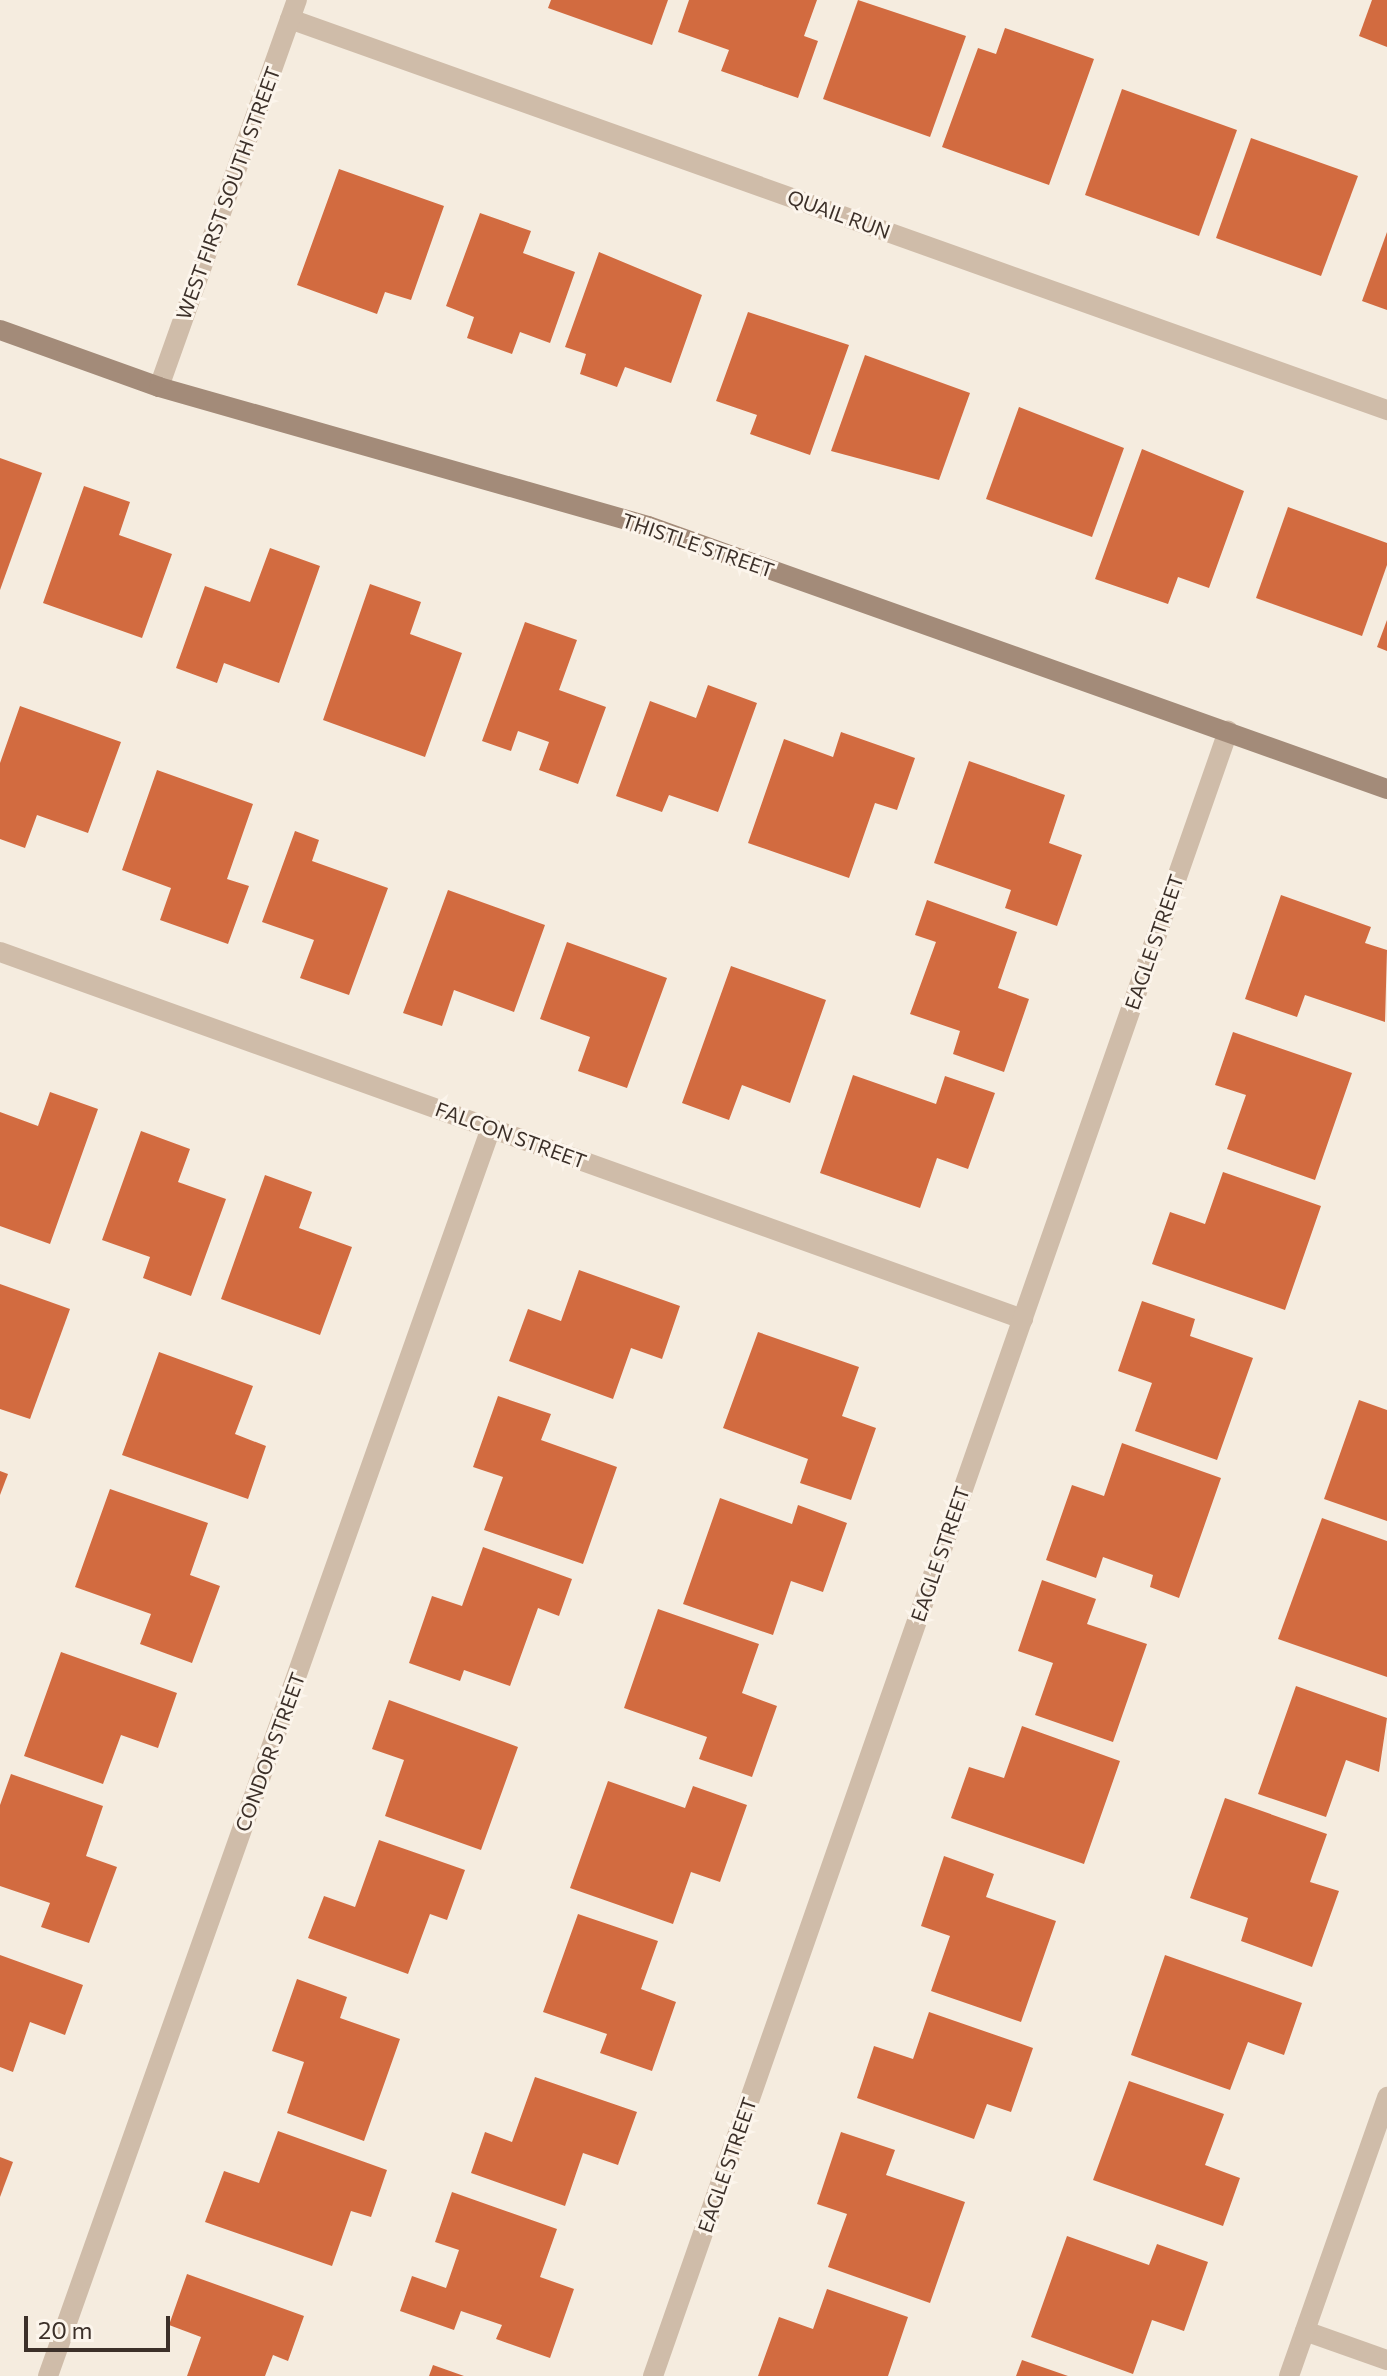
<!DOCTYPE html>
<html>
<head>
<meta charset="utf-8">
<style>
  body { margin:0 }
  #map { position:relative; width:1387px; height:2376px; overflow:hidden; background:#f5ecdf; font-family:Commissioner,sans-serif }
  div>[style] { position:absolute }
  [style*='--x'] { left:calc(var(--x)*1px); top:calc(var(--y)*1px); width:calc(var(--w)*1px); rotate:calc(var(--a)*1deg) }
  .building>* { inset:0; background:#d26b40 }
  .street>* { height:20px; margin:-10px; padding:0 10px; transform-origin:10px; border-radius:10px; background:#cfbca9 }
  .secondary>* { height:20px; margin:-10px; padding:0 10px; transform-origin:10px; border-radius:10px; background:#a38b79 }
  span { translate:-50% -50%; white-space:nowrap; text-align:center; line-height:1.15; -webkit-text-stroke:6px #fcf5ec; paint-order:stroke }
  .street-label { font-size:20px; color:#3c3029 }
  .scale { position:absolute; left:24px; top:2316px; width:146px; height:36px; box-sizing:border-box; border:4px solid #3c3029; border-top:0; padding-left:10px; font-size:24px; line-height:28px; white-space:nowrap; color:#3c3029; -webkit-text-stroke:6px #fcf5ec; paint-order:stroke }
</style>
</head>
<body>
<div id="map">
  <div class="building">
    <i style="clip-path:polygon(551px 0,668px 0,652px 45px,548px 8px)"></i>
    <i style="clip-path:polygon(689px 0,817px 0,804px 36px,818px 41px,798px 98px,721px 71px,729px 50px,678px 32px)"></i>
    <i style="clip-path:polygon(858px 0,966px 36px,930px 137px,823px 99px)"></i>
    <i style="clip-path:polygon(1372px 0,1387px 0,1387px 47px,1359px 36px)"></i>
    <i style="clip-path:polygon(1005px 28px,1094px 59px,1049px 185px,942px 147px,978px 48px,996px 54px)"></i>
    <i style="clip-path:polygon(1122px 89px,1237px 130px,1199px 236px,1085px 195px)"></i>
    <i style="clip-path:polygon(1251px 138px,1358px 176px,1321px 276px,1216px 238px)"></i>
    <i style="clip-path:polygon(339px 169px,444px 206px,411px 300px,385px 292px,377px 314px,297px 285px)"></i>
    <i style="clip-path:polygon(480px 213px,531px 231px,523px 253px,575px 272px,550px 343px,520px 332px,512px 354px,467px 338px,474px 317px,446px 306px)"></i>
    <i style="clip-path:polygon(1387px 232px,1387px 310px,1362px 301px)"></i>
    <i style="clip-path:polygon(599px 252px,702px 295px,671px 383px,625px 367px,617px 387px,580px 374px,586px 354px,565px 347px)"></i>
    <i style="clip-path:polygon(748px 312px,849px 345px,810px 455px,750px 434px,757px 415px,716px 401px)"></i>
    <i style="clip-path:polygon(865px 355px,970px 393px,939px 480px,831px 451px)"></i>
    <i style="clip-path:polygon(1019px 407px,1124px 448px,1092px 537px,986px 499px)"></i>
    <i style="clip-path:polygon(1142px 449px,1244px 491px,1209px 588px,1178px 577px,1168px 604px,1095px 579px)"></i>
    <i style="clip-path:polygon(0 458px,42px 473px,0 590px)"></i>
    <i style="clip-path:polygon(84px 486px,130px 502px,119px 535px,172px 554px,142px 638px,43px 603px)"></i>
    <i style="clip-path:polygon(1288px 507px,1387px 543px,1387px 565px,1362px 636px,1256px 598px)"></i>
    <i style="clip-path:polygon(270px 548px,320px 566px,279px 683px,224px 663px,217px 683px,176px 668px,205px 586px,250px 602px)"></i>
    <i style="clip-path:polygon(370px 584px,421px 602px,410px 634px,462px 653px,425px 757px,323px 720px)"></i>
    <i style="clip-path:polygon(1387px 620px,1387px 651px,1377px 647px)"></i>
    <i style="clip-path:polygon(525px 622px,577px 640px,559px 690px,606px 707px,578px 784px,539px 770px,549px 742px,518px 731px,511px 751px,482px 741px)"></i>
    <i style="clip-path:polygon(708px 685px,757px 703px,718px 812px,669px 795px,662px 812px,616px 796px,650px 701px,696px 718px)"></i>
    <i style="clip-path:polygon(20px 706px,121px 742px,88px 833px,37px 815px,25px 848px,0 839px,0 763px)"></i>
    <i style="clip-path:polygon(841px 732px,915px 758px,897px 810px,875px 803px,849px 878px,748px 843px,784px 739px,833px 757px)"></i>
    <i style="clip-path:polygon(969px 761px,1065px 795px,1049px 843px,1082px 855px,1057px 926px,1005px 908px,1011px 890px,934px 863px)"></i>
    <i style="clip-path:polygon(157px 770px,253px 804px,227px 879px,249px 886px,228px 944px,160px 920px,171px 888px,122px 870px)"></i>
    <i style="clip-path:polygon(295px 831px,319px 840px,312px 861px,388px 888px,349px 995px,300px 978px,314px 940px,262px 922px)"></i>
    <i style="clip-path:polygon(448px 890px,545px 925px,514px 1012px,454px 990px,442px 1026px,403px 1013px)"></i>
    <i style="clip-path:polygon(1281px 895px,1371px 927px,1365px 943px,1387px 950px,1385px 1022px,1305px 995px,1297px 1017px,1245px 999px)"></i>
    <i style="clip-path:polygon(927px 900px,1017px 932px,998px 988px,1029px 999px,1004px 1072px,953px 1054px,960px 1031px,910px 1014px,936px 942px,915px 935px)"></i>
    <i style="clip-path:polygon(567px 942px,667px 978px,627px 1088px,578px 1071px,590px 1037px,540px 1019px)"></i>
    <i style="clip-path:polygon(731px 966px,826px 1000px,790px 1103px,742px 1085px,729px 1120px,682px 1103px)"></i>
    <i style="clip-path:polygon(1233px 1032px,1352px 1073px,1315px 1180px,1227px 1149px,1246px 1095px,1215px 1085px)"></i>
    <i style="clip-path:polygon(853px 1075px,936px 1104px,945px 1076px,995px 1093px,968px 1169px,937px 1158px,920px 1208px,820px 1173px)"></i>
    <i style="clip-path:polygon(50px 1092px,98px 1109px,50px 1244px,0 1226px,0 1112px,38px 1126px)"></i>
    <i style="clip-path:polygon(141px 1131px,190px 1149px,178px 1182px,226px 1199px,191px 1296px,143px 1278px,150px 1257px,102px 1240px)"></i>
    <i style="clip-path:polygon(1223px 1172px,1321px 1206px,1285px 1310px,1152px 1264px,1170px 1212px,1205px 1224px)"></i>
    <i style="clip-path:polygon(265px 1175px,312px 1192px,299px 1228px,352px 1247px,320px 1335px,221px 1299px)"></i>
    <i style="clip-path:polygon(579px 1270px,680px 1306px,662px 1359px,631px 1348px,613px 1399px,509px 1361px,528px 1309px,561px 1321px)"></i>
    <i style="clip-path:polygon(0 1284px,70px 1309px,30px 1419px,0 1409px)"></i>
    <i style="clip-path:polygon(1142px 1301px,1195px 1319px,1190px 1336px,1253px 1358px,1217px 1460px,1135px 1431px,1152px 1383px,1118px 1371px)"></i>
    <i style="clip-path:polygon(758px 1332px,859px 1367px,842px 1416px,876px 1428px,851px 1500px,800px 1483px,808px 1459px,723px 1428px)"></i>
    <i style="clip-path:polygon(159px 1352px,253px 1386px,235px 1434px,266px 1446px,248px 1499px,122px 1455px)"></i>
    <i style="clip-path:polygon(498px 1396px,551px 1414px,541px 1440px,617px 1467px,583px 1564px,484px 1530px,503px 1477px,473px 1467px)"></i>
    <i style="clip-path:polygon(1359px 1400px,1387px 1410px,1387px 1521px,1324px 1499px)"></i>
    <i style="clip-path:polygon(1122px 1443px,1221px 1478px,1179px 1598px,1150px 1587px,1153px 1575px,1103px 1557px,1096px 1578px,1046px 1560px,1072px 1485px,1104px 1496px)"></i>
    <i style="clip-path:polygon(0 1471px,8px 1474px,0 1495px)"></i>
    <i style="clip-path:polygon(110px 1489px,208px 1523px,190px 1575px,220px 1586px,192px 1663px,140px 1644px,151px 1614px,75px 1587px)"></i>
    <i style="clip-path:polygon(720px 1498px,792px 1524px,798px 1505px,847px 1523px,823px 1592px,791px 1581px,773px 1635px,683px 1604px)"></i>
    <i style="clip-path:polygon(1322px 1518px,1387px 1541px,1387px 1677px,1278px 1639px)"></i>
    <i style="clip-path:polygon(483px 1547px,572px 1579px,559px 1616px,538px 1608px,510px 1686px,464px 1670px,460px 1681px,409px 1663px,432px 1596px,462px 1606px)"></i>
    <i style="clip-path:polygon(1042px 1580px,1096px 1599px,1087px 1624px,1147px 1644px,1113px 1742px,1035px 1715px,1053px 1663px,1018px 1651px)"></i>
    <i style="clip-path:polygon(658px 1609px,759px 1644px,742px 1693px,777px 1706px,752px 1777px,699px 1759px,707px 1737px,624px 1708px)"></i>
    <i style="clip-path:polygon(61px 1652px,177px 1693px,158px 1748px,121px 1735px,103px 1784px,24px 1756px)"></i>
    <i style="clip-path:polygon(1296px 1686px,1387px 1718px,1379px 1772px,1346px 1760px,1326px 1817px,1258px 1794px)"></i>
    <i style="clip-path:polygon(389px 1700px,518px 1747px,481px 1850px,385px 1816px,404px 1760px,372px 1749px)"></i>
    <i style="clip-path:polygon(1022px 1726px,1120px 1761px,1084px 1864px,951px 1818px,969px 1767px,1004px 1778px)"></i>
    <i style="clip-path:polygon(11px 1774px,103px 1806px,86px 1856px,117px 1867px,89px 1943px,41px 1927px,50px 1903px,0 1886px,0 1805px)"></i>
    <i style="clip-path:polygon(608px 1781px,685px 1808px,693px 1786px,747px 1805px,720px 1882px,691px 1872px,673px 1924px,570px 1888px)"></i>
    <i style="clip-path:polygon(1225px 1798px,1327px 1834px,1310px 1882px,1339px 1891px,1312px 1967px,1241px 1941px,1248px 1918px,1190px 1898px)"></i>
    <i style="clip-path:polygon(379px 1840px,465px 1870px,447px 1920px,430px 1914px,408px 1974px,308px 1938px,324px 1896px,355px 1907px)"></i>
    <i style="clip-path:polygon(944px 1856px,994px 1874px,986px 1897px,1056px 1921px,1021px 2022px,931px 1991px,950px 1936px,921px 1926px)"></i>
    <i style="clip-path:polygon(578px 1914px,658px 1941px,641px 1989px,676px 2002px,652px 2071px,600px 2053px,607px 2034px,543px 2012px)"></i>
    <i style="clip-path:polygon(0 1955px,83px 1985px,65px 2035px,30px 2022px,13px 2072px,0 2067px)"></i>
    <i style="clip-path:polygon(1165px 1955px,1302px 2003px,1284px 2055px,1248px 2042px,1230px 2090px,1131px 2055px)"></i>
    <i style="clip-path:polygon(297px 1979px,347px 1997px,340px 2018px,400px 2039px,364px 2141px,287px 2113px,304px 2062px,272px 2051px)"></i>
    <i style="clip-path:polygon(929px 2012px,1033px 2048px,1011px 2112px,987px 2104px,974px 2139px,857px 2098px,874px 2046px,913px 2059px)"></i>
    <i style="clip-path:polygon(535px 2077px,637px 2112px,618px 2165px,583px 2153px,565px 2206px,471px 2173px,485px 2132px,512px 2142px)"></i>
    <i style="clip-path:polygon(1129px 2081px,1224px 2114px,1205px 2165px,1240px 2178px,1223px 2226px,1093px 2180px)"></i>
    <i style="clip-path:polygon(278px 2131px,387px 2170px,371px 2217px,351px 2211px,332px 2266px,205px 2222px,224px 2171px,259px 2183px)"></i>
    <i style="clip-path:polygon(841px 2132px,895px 2150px,886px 2175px,965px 2202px,930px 2303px,828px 2267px,847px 2214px,817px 2204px)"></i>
    <i style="clip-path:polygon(0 2157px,13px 2162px,0 2197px)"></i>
    <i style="clip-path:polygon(452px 2192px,557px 2229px,540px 2277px,574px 2289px,550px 2358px,496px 2339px,502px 2325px,461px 2311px,454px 2330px,400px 2311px,412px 2276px,446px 2288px,459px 2250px,435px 2242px)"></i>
    <i style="clip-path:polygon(1067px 2236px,1149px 2265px,1157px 2244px,1208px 2262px,1184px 2331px,1152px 2320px,1133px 2374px,1031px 2337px)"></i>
    <i style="clip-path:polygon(187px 2274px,304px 2316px,288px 2361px,273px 2355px,265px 2376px,187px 2376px,201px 2337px,169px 2325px)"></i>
    <i style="clip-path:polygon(827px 2289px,908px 2317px,888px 2376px,758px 2376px,779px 2317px,813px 2329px)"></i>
    <i style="clip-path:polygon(1022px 2360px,1068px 2376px,1016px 2376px)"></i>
    <i style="clip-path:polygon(433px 2365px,464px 2376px,429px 2376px)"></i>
  </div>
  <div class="street">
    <i style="--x:290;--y:19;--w:1165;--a:19.62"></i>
    <i style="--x:159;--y:387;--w:411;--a:-70.4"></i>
    <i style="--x:0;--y:952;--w:1087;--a:19.74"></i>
    <i style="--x:1305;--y:2331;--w:87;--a:19.5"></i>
    <i style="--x:48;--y:2376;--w:1324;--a:-70.46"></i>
    <i style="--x:653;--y:2376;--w:1743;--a:-70.73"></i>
    <i style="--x:1289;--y:2376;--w:296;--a:-70.6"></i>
  </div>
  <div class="secondary">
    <i style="--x:0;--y:330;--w:169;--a:19.7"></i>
    <i style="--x:159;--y:387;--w:508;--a:15.87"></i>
    <i style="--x:648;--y:526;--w:784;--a:19.59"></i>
  </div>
  <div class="street-label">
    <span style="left:228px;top:193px;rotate:-70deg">WEST FIRST SOUTH STREET</span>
    <span style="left:839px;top:214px;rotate:20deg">QUAIL RUN</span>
    <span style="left:698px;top:545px;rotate:19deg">THISTLE STREET</span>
    <span style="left:1154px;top:942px;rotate:-71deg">EAGLE STREET</span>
    <span style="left:511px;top:1135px;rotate:20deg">FALCON STREET</span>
    <span style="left:940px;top:1554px;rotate:-71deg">EAGLE STREET</span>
    <span style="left:270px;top:1752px;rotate:-70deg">CONDOR STREET</span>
    <span style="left:727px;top:2165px;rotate:-71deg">EAGLE STREET</span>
  </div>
  <div class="scale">20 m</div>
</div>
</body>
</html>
